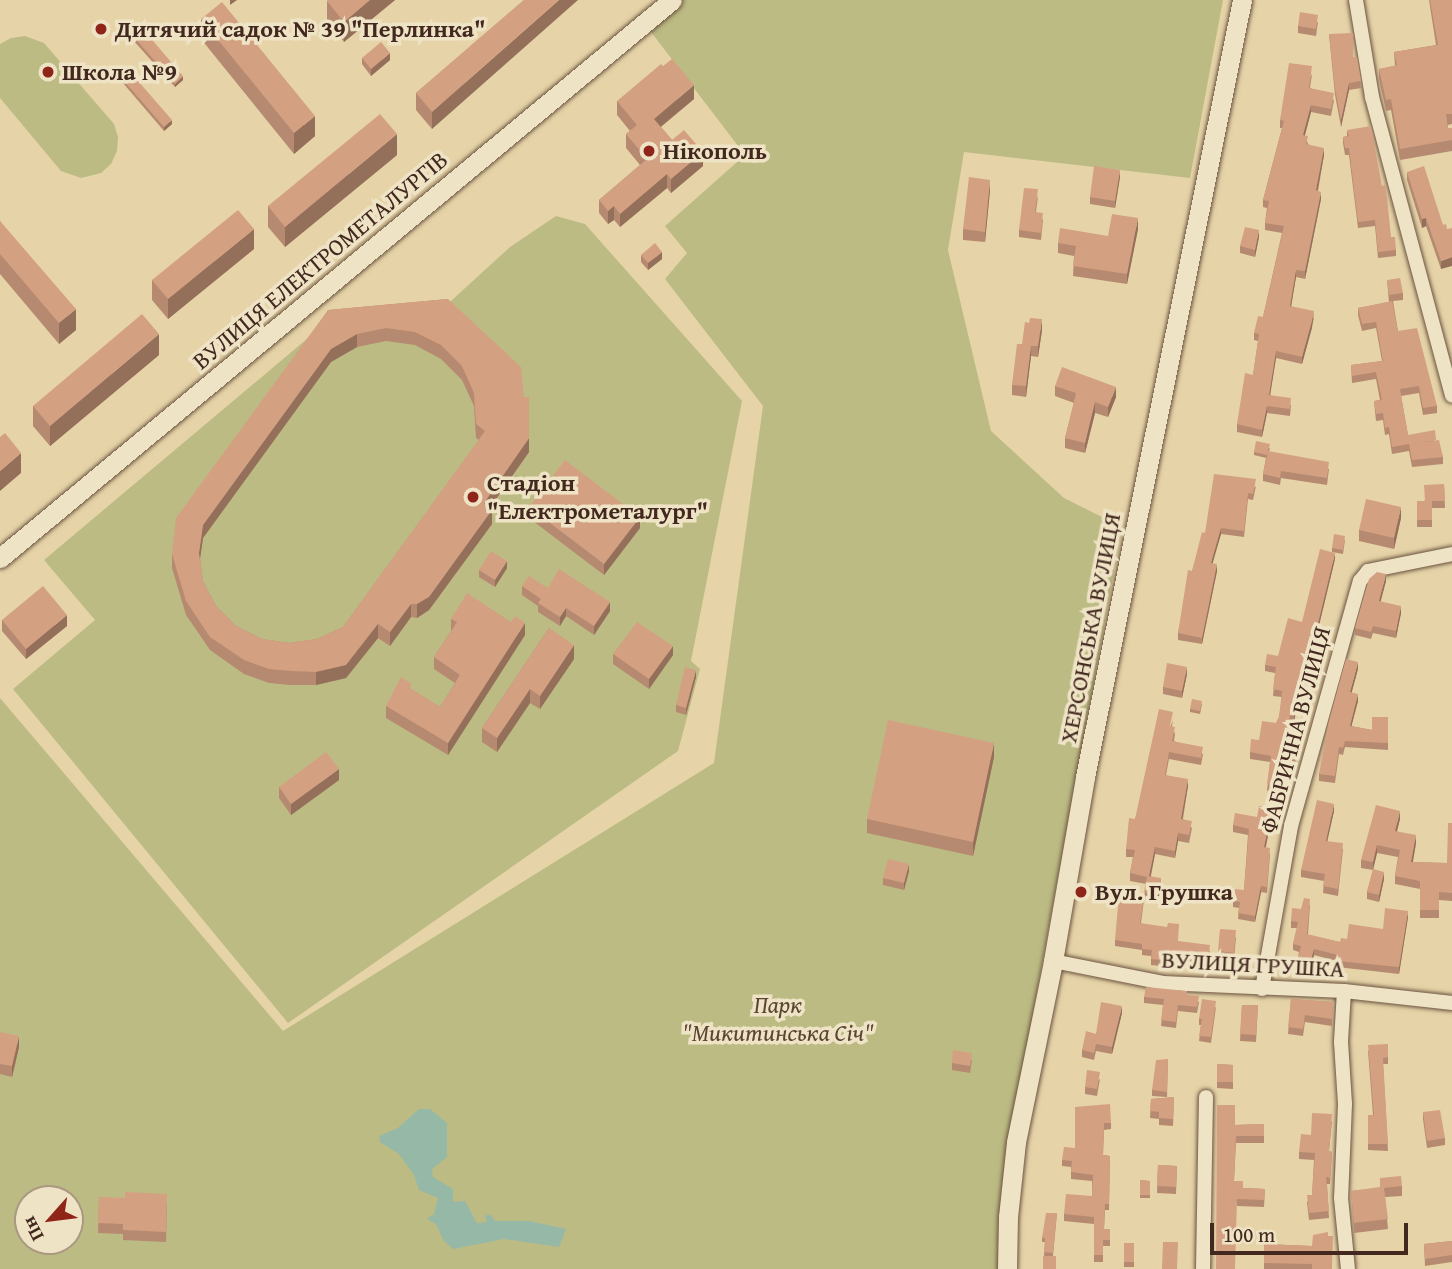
<!DOCTYPE html>
<html>
<head>
<meta charset="utf-8">
<style>
  body { margin:0 }
  #map { position:relative; width:1452px; height:1269px; overflow:hidden; background:#e6d4a8; font-family:"Gentium Book Plus",serif }
  div>[style] { position:absolute }
  [style*='--x'] { left:calc(var(--x)*1px); top:calc(var(--y)*1px); width:calc(var(--w)*1px); rotate:calc(var(--a)*1deg) }
  .green>* { inset:0; background:#bcbb83 }
  .water>* { inset:0; background:#96b8a6 }
  .roads { filter:drop-shadow(0 0 2px #6b5340) drop-shadow(0 0 2px #6b5340) }
  .minor>* { height:14px; margin:-7px; padding:0 7px; transform-origin:7px; border-radius:7px; background:#efe3c6 }
  .secondary>* { height:19px; margin:-9.5px; padding:0 9.5px; transform-origin:9.5px; border-radius:9.5px; background:#efe3c6 }
  .wall>* { inset:0; background:#b68a70 }
  .shaded-wall>* { inset:0; background:#94705b }
  .building>* { inset:0; background:#d4a082 }
  .dots>* { width:19px; height:19px; translate:-50% -50%; box-sizing:border-box; border:4px solid #efe3c6; border-radius:50% }
  span { translate:-50% -50%; white-space:nowrap; text-align:center; line-height:1.15; -webkit-text-stroke:7px #efe3c6; paint-order:stroke }
  .poi-label { font-size:24px; color:#42281e; font-weight:700 }
  .left { translate:0 -50%; text-align:left }
  .street-label { font-size:24px; color:#42281e }
  .park-label { font-size:24px; color:#5a4532; font-style:italic }
  .north { position:absolute; left:14px; top:1185px; width:70px; height:70px; box-sizing:border-box; background:#efe3c6; border:2px solid #aa9883; border-radius:50%; rotate:242deg; font-size:19px; font-weight:700; line-height:28px; text-align:center; color:#42281e }
  .north::after { content:''; display:block; margin:auto; width:24px; height:32px; background:#8f2418; clip-path:polygon(50% 0,100% 100%,50% 72%,0 100%) }
  .scale { position:absolute; left:1210px; top:1223px; width:198px; height:32px; box-sizing:border-box; border:4px solid #42281e; border-top:0; padding-left:9px; font-size:21px; line-height:24px; white-space:nowrap; color:#42281e; -webkit-text-stroke:5px #efe3c6; paint-order:stroke }
</style>
</head>
<body>
<div id="map">
  <div class="green">
    <i style="clip-path:polygon(evenodd,682px 0,1223px 0,1190px 178px,964px 152px,948px 250px,991px 431px,1064px 498px,1122px 527px,1028px 1041px,999px 1269px,0 1269px,0 698px,283px 1031px,714px 763px,763px 406px,665px 279px,687px 253px,665px 226px,745px 155px,648px 28px,682px 0,28px 1199px,70px 1199px,70px 1241px,28px 1241px,28px 1199px)"></i>
    <i style="clip-path:polygon(25px 36px,44px 43px,114px 124px,118px 137px,117px 151px,111px 164px,101px 173px,81px 178px,61px 171px,0 98px,0 44px,11px 38px)"></i>
    <i style="clip-path:polygon(556px 216px,585px 224px,742px 401px,691px 661px,700px 669px,678px 751px,288px 1023px,13px 689px,95px 620px,44px 560px,327px 322px,440px 311px,510px 247px)"></i>
  </div>
  <div class="water">
    <i style="clip-path:polygon(419px 1109px,430px 1109px,447px 1123px,447px 1157px,432px 1169px,433px 1177px,453px 1189px,453px 1202px,465px 1201px,477px 1223px,487px 1222px,485px 1216px,490px 1214px,495px 1221px,529px 1221px,566px 1229px,559px 1247px,504px 1239px,453px 1249px,444px 1241px,436px 1224px,427px 1219px,434px 1214px,438px 1198px,419px 1190px,414px 1175px,399px 1154px,380px 1142px,379px 1136px,398px 1128px)"></i>
  </div>
  <div class="roads">
    <div class="minor">
      <i style="--x:1356;--y:0;--w:98;--a:80.6"></i>
      <i style="--x:1372;--y:97;--w:309;--a:75"></i>
      <i style="--x:1053;--y:961;--w:112;--a:11.3"></i>
      <i style="--x:1163;--y:983;--w:181;--a:2.5"></i>
      <i style="--x:1344;--y:991;--w:109;--a:6.3"></i>
      <i style="--x:1262;--y:989;--w:166;--a:-79.9"></i>
      <i style="--x:1291;--y:826;--w:255;--a:-74.3"></i>
      <i style="--x:1360;--y:581;--w:13;--a:-51"></i>
      <i style="--x:1368;--y:571;--w:86;--a:-11.4"></i>
      <i style="--x:1344;--y:991;--w:51;--a:93.4"></i>
      <i style="--x:1341;--y:1042;--w:62;--a:86.3"></i>
      <i style="--x:1345;--y:1104;--w:94;--a:92.4"></i>
      <i style="--x:1341;--y:1198;--w:71;--a:84.4"></i>
      <i style="--x:1203;--y:1269;--w:172;--a:-89"></i>
    </div>
    <div class="secondary">
      <i style="--x:0;--y:558;--w:873;--a:-39.7"></i>
      <i style="--x:1007;--y:1269;--w:52;--a:-88.9"></i>
      <i style="--x:1008;--y:1217;--w:75;--a:-83.9"></i>
      <i style="--x:1016;--y:1142;--w:185;--a:-78.4"></i>
      <i style="--x:1053;--y:961;--w:187;--a:-80.1"></i>
      <i style="--x:1085;--y:777;--w:793;--a:-78.58"></i>
    </div>
  </div>
  <div class="wall">
    <i style="clip-path:polygon(328px 0,395px 0,344px 42px,327px 21px,327px 1px)"></i>
    <i style="clip-path:polygon(524px 0,432px 129px,416px 110px,416px 93px)"></i>
    <i style="clip-path:polygon(1429px 0,1452px 0,1452px 124px,1448px 125px,1448px 128px,1452px 128px,1452px 151px,1400px 160px,1391px 110px,1386px 111px,1379px 79px,1379px 69px,1395px 66px,1394px 52px,1436px 45px)"></i>
    <i style="clip-path:polygon(201px 19px,315px 136px,294px 154px,201px 39px)"></i>
    <i style="clip-path:polygon(1318px 22px,1316px 36px,1298px 33px,1298px 26px)"></i>
    <i style="clip-path:polygon(1329px 34px,1353px 57px,1360px 79px,1361px 88px,1349px 90px,1341px 127px,1335px 95px)"></i>
    <i style="clip-path:polygon(133px 36px,183px 80px,175px 87px,133px 40px)"></i>
    <i style="clip-path:polygon(362px 58px,390px 60px,371px 76px,362px 64px)"></i>
    <i style="clip-path:polygon(117px 73px,172px 124px,164px 131px,117px 76px)"></i>
    <i style="clip-path:polygon(1312px 74px,1310px 88px,1334px 100px,1331px 116px,1311px 112px,1305px 135px,1308px 144px,1324px 155px,1318px 191px,1321px 199px,1305px 279px,1296px 277px,1291px 306px,1314px 318px,1302px 364px,1276px 358px,1270px 395px,1291px 405px,1290px 416px,1267px 413px,1262px 437px,1237px 432px,1237px 424px,1253px 375px,1258px 341px,1254px 340px,1254px 333px,1263px 317px,1282px 233px,1265px 230px,1265px 223px,1267px 208px,1263px 207px,1263px 200px,1282px 128px,1280px 128px,1280px 120px)"></i>
    <i style="clip-path:polygon(694px 99px,661px 127px,672px 140px,703px 166px,671px 193px,667px 188px,620px 227px,614px 220px,608px 224px,599px 213px,599px 200px,640px 165px,626px 148px,626px 134px,630px 131px,617px 115px,617px 101px)"></i>
    <i style="clip-path:polygon(1347px 130px,1396px 250px,1396px 256px,1378px 258px,1375px 226px,1358px 228px,1349px 155px,1345px 155px,1343px 143px,1343px 137px,1347px 136px)"></i>
    <i style="clip-path:polygon(397px 155px,285px 247px,268px 227px,268px 206px)"></i>
    <i style="clip-path:polygon(1407px 172px,1443px 225px,1441px 269px,1426px 226px,1422px 228px,1407px 180px)"></i>
    <i style="clip-path:polygon(1120px 177px,1115px 208px,1090px 204px,1090px 197px)"></i>
    <i style="clip-path:polygon(990px 190px,985px 242px,963px 240px,963px 229px)"></i>
    <i style="clip-path:polygon(1038px 196px,1036px 212px,1043px 220px,1041px 240px,1019px 237px,1019px 230px)"></i>
    <i style="clip-path:polygon(0 221px,76px 330px,59px 344px,0 274px)"></i>
    <i style="clip-path:polygon(1138px 229px,1127px 284px,1073px 276px,1074px 256px,1058px 253px,1058px 243px,1108px 236px)"></i>
    <i style="clip-path:polygon(1259px 237px,1255px 257px,1240px 253px,1240px 246px)"></i>
    <i style="clip-path:polygon(254px 249px,168px 319px,152px 300px,152px 280px)"></i>
    <i style="clip-path:polygon(641px 255px,662px 259px,648px 270px,641px 262px)"></i>
    <i style="clip-path:polygon(1387px 280px,1403px 293px,1403px 300px,1393px 301px,1398px 331px,1437px 406px,1437px 413px,1423px 415px,1419px 393px,1401px 396px,1408px 435px,1436px 441px,1443px 457px,1443px 464px,1412px 467px,1409px 451px,1392px 454px,1389px 434px,1385px 435px,1383px 420px,1376px 421px,1374px 401px,1380px 400px,1376px 379px,1352px 383px,1351px 365px,1382px 361px,1376px 328px,1362px 331px,1358px 315px,1358px 308px,1389px 302px)"></i>
    <i style="clip-path:polygon(evenodd,448px 299px,529px 452px,490px 508px,492px 524px,429px 610px,417px 618px,411px 617px,390px 646px,378px 638px,346px 678px,316px 685px,291px 685px,269px 683px,244px 674px,210px 650px,186px 615px,172px 568px,172px 554px,328px 310px,448px 299px,386px 341px,415px 345px,441px 359px,462px 380px,474px 406px,476px 438px,479px 440px,343px 627px,317px 639px,289px 643px,262px 639px,236px 626px,216px 606px,203px 581px,200px 559px,203px 538px,331px 362px,357px 347px,386px 341px)"></i>
    <i style="clip-path:polygon(1042px 330px,1038px 357px,1031px 356px,1026px 397px,1012px 395px,1012px 385px,1022px 344px)"></i>
    <i style="clip-path:polygon(159px 355px,50px 446px,33px 426px,33px 406px)"></i>
    <i style="clip-path:polygon(1055px 386px,1116px 397px,1108px 417px,1095px 413px,1085px 453px,1065px 448px,1065px 438px,1074px 403px,1055px 396px)"></i>
    <i style="clip-path:polygon(1270px 448px,1269px 452px,1329px 469px,1327px 485px,1281px 478px,1280px 485px,1263px 481px,1263px 474px,1266px 458px,1254px 455px,1254px 452px)"></i>
    <i style="clip-path:polygon(1444px 484px,1445px 508px,1432px 508px,1432px 527px,1417px 527px,1417px 501px,1424px 501px)"></i>
    <i style="clip-path:polygon(1256px 486px,1253px 500px,1248px 499px,1244px 537px,1221px 534px,1212px 563px,1217px 571px,1202px 644px,1178px 640px,1178px 633px,1192px 571px,1205px 533px)"></i>
    <i style="clip-path:polygon(529px 507px,640px 528px,604px 575px,529px 518px)"></i>
    <i style="clip-path:polygon(1401px 518px,1394px 549px,1359px 541px,1359px 530px)"></i>
    <i style="clip-path:polygon(1345px 540px,1343px 554px,1332px 552px,1332px 548px)"></i>
    <i style="clip-path:polygon(1335px 559px,1310px 663px,1307px 675px,1303px 674px,1294px 722px,1290px 721px,1288px 741px,1298px 750px,1295px 763px,1285px 760px,1280px 793px,1267px 791px,1270px 762px,1250px 759px,1250px 752px,1259px 740px,1276px 723px,1279px 717px,1282px 697px,1273px 696px,1275px 673px,1265px 671px,1265px 665px,1278px 656px,1302px 622px)"></i>
    <i style="clip-path:polygon(507px 568px,495px 587px,479px 577px,479px 570px)"></i>
    <i style="clip-path:polygon(1386px 581px,1380px 601px,1401px 613px,1396px 638px,1373px 633px,1371px 639px,1355px 635px,1355px 628px)"></i>
    <i style="clip-path:polygon(522px 586px,548px 588px,610px 611px,594px 635px,566px 616px,560px 626px,538px 612px,538px 606px,522px 595px)"></i>
    <i style="clip-path:polygon(451px 619px,525px 635px,448px 755px,386px 718px,386px 706px,412px 690px,440px 707px,455px 683px,434px 669px,434px 657px,451px 631px)"></i>
    <i style="clip-path:polygon(2px 620px,67px 626px,26px 659px,2px 631px)"></i>
    <i style="clip-path:polygon(549px 628px,574px 659px,540px 709px,530px 703px,497px 752px,482px 742px,482px 728px)"></i>
    <i style="clip-path:polygon(613px 654px,673px 655px,649px 689px,613px 664px)"></i>
    <i style="clip-path:polygon(1358px 669px,1351px 693px,1358px 701px,1351px 726px,1372px 730px,1388px 717px,1388px 750px,1345px 747px,1343px 755px,1339px 754px,1335px 783px,1319px 781px,1319px 774px)"></i>
    <i style="clip-path:polygon(1187px 674px,1182px 698px,1163px 694px,1163px 687px)"></i>
    <i style="clip-path:polygon(696px 677px,686px 715px,676px 712px,676px 705px)"></i>
    <i style="clip-path:polygon(1202px 704px,1200px 714px,1190px 712px,1190px 709px)"></i>
    <i style="clip-path:polygon(1173px 720px,1172px 726px,1175px 734px,1174px 741px,1203px 754px,1201px 765px,1169px 759px,1166px 775px,1188px 786px,1183px 819px,1192px 828px,1189px 843px,1178px 841px,1175px 858px,1155px 854px,1151px 876px,1161px 885px,1158px 903px,1144px 900px,1141px 923px,1178px 941px,1210px 951px,1208px 968px,1161px 962px,1161px 966px,1151px 965px,1151px 956px,1142px 955px,1142px 950px,1115px 946px,1115px 940px,1144px 898px,1146px 884px,1130px 881px,1130px 873px,1133px 857px,1126px 857px,1126px 849px,1135px 819px)"></i>
    <i style="clip-path:polygon(994px 757px,973px 856px,867px 833px,867px 819px)"></i>
    <i style="clip-path:polygon(339px 780px,291px 815px,279px 798px,279px 787px)"></i>
    <i style="clip-path:polygon(1334px 811px,1327px 841px,1343px 849px,1338px 896px,1323px 893px,1324px 881px,1301px 877px,1301px 870px)"></i>
    <i style="clip-path:polygon(1272px 815px,1266px 847px,1270px 855px,1267px 893px,1261px 892px,1255px 922px,1238px 919px,1239px 908px,1233px 907px,1233px 901px,1244px 890px,1248px 835px,1233px 832px,1233px 825px,1257px 817px)"></i>
    <i style="clip-path:polygon(1400px 819px,1397px 831px,1416px 843px,1413px 862px,1447px 863px,1452px 823px,1452px 901px,1439px 900px,1439px 918px,1420px 918px,1420px 889px,1395px 884px,1395px 876px,1398px 857px,1377px 853px,1373px 869px,1384px 879px,1379px 902px,1367px 899px,1367px 892px,1373px 870px,1361px 868px,1361px 860px)"></i>
    <i style="clip-path:polygon(909px 871px,904px 890px,883px 885px,883px 878px)"></i>
    <i style="clip-path:polygon(1310px 905px,1308px 935px,1340px 942px,1347px 939px,1383px 929px,1408px 917px,1399px 974px,1337px 967px,1337px 961px,1314px 955px,1309px 973px,1297px 970px,1297px 964px,1299px 952px,1293px 950px,1293px 944px,1297px 928px,1291px 928px,1291px 921px,1301px 909px)"></i>
    <i style="clip-path:polygon(1236px 937px,1234px 960px,1218px 958px,1218px 951px)"></i>
    <i style="clip-path:polygon(1187px 995px,1199px 1002px,1197px 1013px,1178px 1011px,1176px 1028px,1161px 1026px,1163px 1005px,1144px 1003px,1144px 997px)"></i>
    <i style="clip-path:polygon(1291px 999px,1333px 1002px,1332px 1026px,1305px 1022px,1303px 1036px,1288px 1034px)"></i>
    <i style="clip-path:polygon(1242px 1005px,1258px 1005px,1256px 1042px,1240px 1041px)"></i>
    <i style="clip-path:polygon(1216px 1007px,1211px 1043px,1199px 1041px,1201px 1025px,1199px 1025px,1199px 1019px)"></i>
    <i style="clip-path:polygon(1122px 1013px,1112px 1054px,1096px 1051px,1094px 1060px,1082px 1057px,1082px 1050px,1096px 1034px)"></i>
    <i style="clip-path:polygon(0 1032px,19px 1047px,12px 1077px,0 1074px)"></i>
    <i style="clip-path:polygon(1388px 1044px,1388px 1064px,1383px 1064px,1388px 1151px,1368px 1150px,1368px 1115px,1373px 1115px,1368px 1051px)"></i>
    <i style="clip-path:polygon(1168px 1059px,1167px 1097px,1152px 1096px,1152px 1090px)"></i>
    <i style="clip-path:polygon(972px 1060px,970px 1073px,952px 1070px,952px 1063px)"></i>
    <i style="clip-path:polygon(1217px 1064px,1233px 1065px,1233px 1089px,1217px 1088px)"></i>
    <i style="clip-path:polygon(1100px 1079px,1097px 1096px,1085px 1094px,1085px 1087px)"></i>
    <i style="clip-path:polygon(1174px 1097px,1173px 1126px,1159px 1125px,1159px 1119px,1150px 1118px,1151px 1099px)"></i>
    <i style="clip-path:polygon(1217px 1105px,1235px 1125px,1264px 1124px,1264px 1143px,1236px 1143px,1234px 1181px,1243px 1188px,1265px 1189px,1264px 1207px,1237px 1206px)"></i>
    <i style="clip-path:polygon(1075px 1107px,1111px 1123px,1111px 1129px,1104px 1130px,1103px 1155px,1110px 1156px,1109px 1210px,1105px 1210px,1104px 1229px,1110px 1229px,1110px 1246px,1103px 1246px,1103px 1262px,1094px 1262px,1094px 1224px,1064px 1221px,1064px 1214px,1092px 1196px,1092px 1181px,1071px 1179px,1071px 1167px,1062px 1166px,1062px 1160px,1075px 1148px)"></i>
    <i style="clip-path:polygon(1423px 1112px,1445px 1138px,1445px 1145px,1427px 1148px,1423px 1119px)"></i>
    <i style="clip-path:polygon(1332px 1121px,1329px 1151px,1332px 1152px,1330px 1184px,1327px 1184px,1329px 1218px,1309px 1220px,1307px 1202px,1312px 1195px,1314px 1160px,1299px 1159px,1299px 1152px,1311px 1135px)"></i>
    <i style="clip-path:polygon(1158px 1165px,1177px 1166px,1176px 1194px,1157px 1193px)"></i>
    <i style="clip-path:polygon(1380px 1178px,1402px 1186px,1402px 1196px,1385px 1197px,1388px 1229px,1354px 1233px,1351px 1191px,1380px 1188px)"></i>
    <i style="clip-path:polygon(1140px 1180px,1150px 1181px,1150px 1198px,1140px 1198px)"></i>
    <i style="clip-path:polygon(99px 1197px,167px 1204px,166px 1242px,123px 1240px,123px 1234px,98px 1233px)"></i>
    <i style="clip-path:polygon(1057px 1213px,1053px 1256px,1044px 1256px,1045px 1242px,1042px 1242px,1042px 1238px)"></i>
    <i style="clip-path:polygon(1328px 1236px,1332px 1269px,1264px 1269px,1264px 1244px,1312px 1246px)"></i>
    <i style="clip-path:polygon(1452px 1241px,1452px 1262px,1425px 1266px,1424px 1244px)"></i>
    <i style="clip-path:polygon(1124px 1243px,1134px 1243px,1134px 1267px,1124px 1267px)"></i>
  </div>
  <div class="shaded-wall">
    <i style="clip-path:polygon(230px 0,237px 0,230px 5px)"></i>
    <i style="clip-path:polygon(370px 0,395px 0,344px 42px,344px 22px)"></i>
    <i style="clip-path:polygon(559px 0,578px 0,432px 129px,432px 112px)"></i>
    <i style="clip-path:polygon(390px 53px,390px 60px,371px 76px,371px 69px)"></i>
    <i style="clip-path:polygon(183px 76px,183px 80px,175px 87px,175px 84px)"></i>
    <i style="clip-path:polygon(1349px 83px,1349px 90px,1341px 127px,1341px 120px)"></i>
    <i style="clip-path:polygon(694px 85px,694px 99px,654px 132px,654px 119px)"></i>
    <i style="clip-path:polygon(1311px 105px,1311px 112px,1303px 142px,1303px 135px)"></i>
    <i style="clip-path:polygon(315px 116px,315px 136px,294px 154px,294px 133px)"></i>
    <i style="clip-path:polygon(172px 120px,172px 124px,164px 131px,164px 127px)"></i>
    <i style="clip-path:polygon(397px 134px,397px 155px,285px 247px,285px 227px)"></i>
    <i style="clip-path:polygon(1324px 148px,1324px 155px,1316px 198px,1316px 190px)"></i>
    <i style="clip-path:polygon(703px 152px,703px 166px,671px 193px,671px 179px)"></i>
    <i style="clip-path:polygon(1120px 170px,1120px 177px,1115px 208px,1115px 201px)"></i>
    <i style="clip-path:polygon(667px 174px,667px 188px,620px 227px,620px 214px)"></i>
    <i style="clip-path:polygon(990px 180px,990px 190px,985px 242px,985px 232px)"></i>
    <i style="clip-path:polygon(1321px 192px,1321px 199px,1305px 279px,1305px 271px)"></i>
    <i style="clip-path:polygon(614px 206px,614px 220px,608px 224px,608px 211px)"></i>
    <i style="clip-path:polygon(1138px 218px,1138px 229px,1127px 284px,1127px 274px)"></i>
    <i style="clip-path:polygon(1426px 218px,1426px 226px,1422px 228px,1422px 219px)"></i>
    <i style="clip-path:polygon(254px 229px,254px 249px,168px 319px,168px 299px)"></i>
    <i style="clip-path:polygon(1259px 230px,1259px 237px,1255px 257px,1255px 250px)"></i>
    <i style="clip-path:polygon(662px 252px,662px 259px,648px 270px,648px 263px)"></i>
    <i style="clip-path:polygon(1452px 257px,1452px 266px,1441px 269px,1441px 261px)"></i>
    <i style="clip-path:polygon(1296px 270px,1296px 277px,1290px 313px,1290px 306px)"></i>
    <i style="clip-path:polygon(76px 309px,76px 330px,59px 344px,59px 323px)"></i>
    <i style="clip-path:polygon(1314px 311px,1312px 328px,1302px 364px,1302px 357px)"></i>
    <i style="clip-path:polygon(1042px 319px,1042px 330px,1038px 357px,1038px 346px)"></i>
    <i style="clip-path:polygon(159px 334px,159px 355px,50px 446px,50px 426px)"></i>
    <i style="clip-path:polygon(357px 334px,357px 347px,331px 362px,203px 538px,199px 566px,199px 553px,203px 525px,331px 349px)"></i>
    <i style="clip-path:polygon(1031px 346px,1031px 356px,1026px 397px,1026px 386px)"></i>
    <i style="clip-path:polygon(1276px 351px,1276px 358px,1269px 402px,1269px 395px)"></i>
    <i style="clip-path:polygon(1116px 387px,1116px 397px,1108px 417px,1108px 407px)"></i>
    <i style="clip-path:polygon(1095px 402px,1095px 413px,1085px 453px,1085px 443px)"></i>
    <i style="clip-path:polygon(1267px 406px,1267px 413px,1262px 437px,1262px 430px)"></i>
    <i style="clip-path:polygon(529px 438px,529px 452px,484px 516px,484px 503px)"></i>
    <i style="clip-path:polygon(21px 453px,21px 473px,0 491px,0 471px)"></i>
    <i style="clip-path:polygon(1401px 507px,1401px 518px,1394px 549px,1394px 538px)"></i>
    <i style="clip-path:polygon(492px 510px,492px 524px,429px 610px,417px 618px,417px 604px)"></i>
    <i style="clip-path:polygon(640px 517px,640px 528px,604px 575px,604px 564px)"></i>
    <i style="clip-path:polygon(1221px 528px,1221px 534px,1211px 569px,1211px 563px)"></i>
    <i style="clip-path:polygon(1335px 553px,1335px 559px,1307px 675px,1307px 668px)"></i>
    <i style="clip-path:polygon(507px 561px,507px 568px,495px 587px,495px 580px)"></i>
    <i style="clip-path:polygon(1217px 564px,1217px 571px,1202px 644px,1202px 638px)"></i>
    <i style="clip-path:polygon(1386px 574px,1386px 581px,1379px 608px,1379px 601px)"></i>
    <i style="clip-path:polygon(610px 602px,610px 611px,594px 635px,594px 626px)"></i>
    <i style="clip-path:polygon(411px 604px,411px 617px,390px 646px,390px 632px)"></i>
    <i style="clip-path:polygon(1401px 606px,1401px 613px,1396px 638px,1396px 631px)"></i>
    <i style="clip-path:polygon(566px 608px,566px 616px,560px 626px,560px 617px)"></i>
    <i style="clip-path:polygon(67px 615px,67px 626px,26px 659px,26px 649px)"></i>
    <i style="clip-path:polygon(525px 623px,525px 635px,448px 755px,448px 743px)"></i>
    <i style="clip-path:polygon(378px 624px,378px 638px,346px 678px,316px 685px,316px 672px)"></i>
    <i style="clip-path:polygon(574px 645px,574px 659px,540px 709px,540px 696px)"></i>
    <i style="clip-path:polygon(673px 646px,673px 655px,649px 689px,649px 679px)"></i>
    <i style="clip-path:polygon(1358px 662px,1358px 669px,1350px 699px,1350px 692px)"></i>
    <i style="clip-path:polygon(1187px 667px,1187px 674px,1182px 698px,1182px 691px)"></i>
    <i style="clip-path:polygon(1303px 668px,1303px 674px,1294px 722px,1294px 716px)"></i>
    <i style="clip-path:polygon(696px 670px,696px 677px,686px 715px,686px 708px)"></i>
    <i style="clip-path:polygon(530px 689px,530px 703px,497px 752px,497px 738px)"></i>
    <i style="clip-path:polygon(1358px 694px,1358px 701px,1350px 732px,1350px 726px)"></i>
    <i style="clip-path:polygon(994px 743px,994px 757px,973px 856px,973px 842px)"></i>
    <i style="clip-path:polygon(1285px 754px,1285px 760px,1280px 793px,1280px 787px)"></i>
    <i style="clip-path:polygon(339px 769px,339px 780px,291px 815px,291px 804px)"></i>
    <i style="clip-path:polygon(1188px 779px,1188px 786px,1181px 826px,1181px 819px)"></i>
    <i style="clip-path:polygon(1334px 804px,1334px 811px,1326px 847px,1326px 841px)"></i>
    <i style="clip-path:polygon(1272px 809px,1272px 815px,1264px 854px,1264px 847px)"></i>
    <i style="clip-path:polygon(1400px 811px,1400px 819px,1395px 839px,1395px 831px)"></i>
    <i style="clip-path:polygon(1178px 833px,1178px 841px,1175px 858px,1175px 851px)"></i>
    <i style="clip-path:polygon(1416px 835px,1416px 843px,1411px 871px,1411px 862px)"></i>
    <i style="clip-path:polygon(1377px 845px,1377px 853px,1373px 870px,1373px 862px)"></i>
    <i style="clip-path:polygon(1155px 847px,1155px 854px,1149px 883px,1149px 876px)"></i>
    <i style="clip-path:polygon(909px 864px,909px 871px,904px 890px,904px 883px)"></i>
    <i style="clip-path:polygon(1384px 872px,1384px 879px,1379px 902px,1379px 895px)"></i>
    <i style="clip-path:polygon(1161px 878px,1161px 885px,1158px 903px,1158px 895px)"></i>
    <i style="clip-path:polygon(1261px 886px,1261px 892px,1255px 922px,1255px 916px)"></i>
    <i style="clip-path:polygon(1408px 911px,1408px 917px,1399px 974px,1399px 967px)"></i>
    <i style="clip-path:polygon(1314px 949px,1314px 955px,1309px 973px,1309px 967px)"></i>
    <i style="clip-path:polygon(1122px 1006px,1122px 1013px,1112px 1054px,1112px 1047px)"></i>
    <i style="clip-path:polygon(19px 1036px,19px 1047px,12px 1077px,12px 1066px)"></i>
  </div>
  <div class="building">
    <i style="clip-path:polygon(328px 0,370px 0,344px 22px,327px 1px)"></i>
    <i style="clip-path:polygon(524px 0,559px 0,432px 112px,416px 93px)"></i>
    <i style="clip-path:polygon(1430px 0,1452px 0,1452px 114px,1446px 114px,1448px 128px,1452px 128px,1452px 140px,1400px 149px,1391px 99px,1386px 100px,1379px 69px,1397px 65px,1394px 52px,1438px 45px)"></i>
    <i style="clip-path:polygon(222px 2px,315px 116px,294px 133px,201px 19px)"></i>
    <i style="clip-path:polygon(1300px 12px,1318px 15px,1316px 29px,1298px 26px)"></i>
    <i style="clip-path:polygon(142px 28px,183px 76px,175px 84px,133px 36px)"></i>
    <i style="clip-path:polygon(1353px 33px,1353px 57px,1357px 57px,1361px 81px,1349px 83px,1341px 120px,1335px 88px,1329px 34px)"></i>
    <i style="clip-path:polygon(381px 42px,390px 53px,371px 69px,362px 58px)"></i>
    <i style="clip-path:polygon(672px 59px,694px 85px,654px 119px,672px 140px,684px 130px,703px 152px,671px 179px,667px 174px,620px 214px,614px 206px,608px 211px,599px 200px,647px 159px,626px 134px,637px 125px,617px 101px,661px 64px,663px 66px)"></i>
    <i style="clip-path:polygon(1289px 63px,1312px 66px,1309px 88px,1334px 93px,1331px 109px,1311px 105px,1303px 135px,1308px 136px,1306px 144px,1324px 148px,1316px 190px,1321px 192px,1305px 271px,1296px 270px,1290px 306px,1314px 311px,1312px 321px,1302px 357px,1276px 351px,1269px 395px,1291px 398px,1290px 409px,1267px 406px,1262px 430px,1237px 424px,1245px 373px,1253px 375px,1259px 334px,1254px 333px,1258px 316px,1263px 317px,1284px 226px,1265px 223px,1269px 201px,1263px 200px,1284px 121px,1280px 120px)"></i>
    <i style="clip-path:polygon(125px 66px,172px 120px,164px 127px,117px 73px)"></i>
    <i style="clip-path:polygon(380px 114px,397px 134px,285px 227px,268px 206px)"></i>
    <i style="clip-path:polygon(1371px 126px,1382px 186px,1385px 185px,1387px 197px,1391px 237px,1395px 237px,1396px 250px,1378px 252px,1375px 220px,1358px 222px,1349px 148px,1345px 148px,1343px 137px,1349px 136px,1347px 130px)"></i>
    <i style="clip-path:polygon(1094px 166px,1120px 170px,1115px 201px,1090px 197px)"></i>
    <i style="clip-path:polygon(1424px 166px,1443px 225px,1446px 224px,1447px 229px,1452px 228px,1452px 257px,1441px 261px,1426px 218px,1422px 219px,1407px 172px)"></i>
    <i style="clip-path:polygon(969px 177px,990px 180px,985px 232px,963px 229px)"></i>
    <i style="clip-path:polygon(1024px 188px,1038px 189px,1035px 212px,1043px 213px,1041px 233px,1019px 230px)"></i>
    <i style="clip-path:polygon(238px 210px,254px 229px,168px 299px,152px 280px)"></i>
    <i style="clip-path:polygon(1112px 214px,1138px 218px,1127px 274px,1073px 266px,1076px 246px,1058px 243px,1060px 228px,1108px 236px)"></i>
    <i style="clip-path:polygon(0 221px,76px 309px,59px 323px,0 254px)"></i>
    <i style="clip-path:polygon(1245px 227px,1259px 230px,1255px 250px,1240px 246px)"></i>
    <i style="clip-path:polygon(655px 243px,662px 252px,648px 263px,641px 255px)"></i>
    <i style="clip-path:polygon(1400px 278px,1403px 293px,1389px 295px,1387px 280px)"></i>
    <i style="clip-path:polygon(evenodd,448px 299px,521px 367px,524px 397px,529px 397px,529px 438px,484px 503px,492px 510px,429px 597px,417px 604px,411px 604px,390px 632px,378px 624px,346px 665px,316px 672px,291px 671px,269px 669px,244px 660px,210px 637px,186px 601px,172px 554px,176px 518px,328px 310px,448px 299px,386px 328px,415px 332px,441px 345px,462px 366px,474px 393px,476px 424px,485px 431px,343px 627px,317px 639px,289px 643px,262px 639px,236px 626px,216px 606px,203px 581px,199px 553px,203px 525px,331px 349px,357px 334px,386px 328px)"></i>
    <i style="clip-path:polygon(1392px 301px,1398px 331px,1417px 328px,1437px 406px,1423px 408px,1419px 386px,1400px 389px,1408px 435px,1435px 430px,1436px 440px,1420px 443px,1439px 440px,1443px 457px,1412px 460px,1409px 444px,1392px 447px,1389px 427px,1385px 428px,1383px 413px,1376px 414px,1374px 401px,1382px 400px,1376px 372px,1352px 376px,1351px 365px,1383px 361px,1376px 322px,1362px 324px,1358px 308px)"></i>
    <i style="clip-path:polygon(142px 314px,159px 334px,50px 426px,33px 406px)"></i>
    <i style="clip-path:polygon(1030px 318px,1042px 319px,1038px 346px,1031px 346px,1026px 386px,1012px 385px,1017px 344px,1022px 344px,1025px 322px,1029px 323px)"></i>
    <i style="clip-path:polygon(1062px 367px,1116px 387px,1108px 407px,1095px 402px,1085px 443px,1065px 438px,1076px 393px,1055px 386px)"></i>
    <i style="clip-path:polygon(5px 433px,21px 453px,0 471px,0 437px)"></i>
    <i style="clip-path:polygon(1256px 441px,1270px 444px,1267px 455px,1254px 452px)"></i>
    <i style="clip-path:polygon(1268px 451px,1329px 462px,1327px 478px,1281px 471px,1280px 478px,1263px 474px)"></i>
    <i style="clip-path:polygon(565px 460px,640px 517px,604px 564px,529px 507px)"></i>
    <i style="clip-path:polygon(1214px 474px,1256px 479px,1253px 494px,1248px 493px,1244px 531px,1221px 528px,1211px 563px,1217px 564px,1202px 638px,1178px 633px,1188px 570px,1192px 571px,1202px 532px,1205px 533px)"></i>
    <i style="clip-path:polygon(1444px 484px,1445px 501px,1425px 501px,1424px 485px)"></i>
    <i style="clip-path:polygon(1366px 499px,1401px 507px,1394px 538px,1359px 530px)"></i>
    <i style="clip-path:polygon(1417px 501px,1432px 501px,1432px 520px,1417px 520px)"></i>
    <i style="clip-path:polygon(1334px 534px,1345px 536px,1343px 550px,1332px 548px)"></i>
    <i style="clip-path:polygon(1320px 549px,1335px 553px,1310px 657px,1307px 668px,1303px 668px,1294px 716px,1290px 715px,1287px 741px,1298px 744px,1295px 756px,1285px 754px,1280px 787px,1267px 784px,1271px 756px,1250px 752px,1251px 739px,1259px 740px,1262px 721px,1276px 723px,1279px 717px,1282px 691px,1273px 689px,1276px 667px,1265px 665px,1267px 654px,1278px 656px,1288px 618px,1302px 622px)"></i>
    <i style="clip-path:polygon(491px 551px,507px 561px,495px 580px,479px 570px)"></i>
    <i style="clip-path:polygon(559px 569px,610px 602px,594px 626px,566px 608px,560px 617px,538px 603px,541px 599px,522px 586px,529px 576px,548px 588px)"></i>
    <i style="clip-path:polygon(1377px 572px,1386px 574px,1379px 601px,1401px 606px,1396px 631px,1373px 626px,1371px 632px,1355px 628px,1369px 579px)"></i>
    <i style="clip-path:polygon(43px 586px,67px 615px,26px 649px,2px 620px)"></i>
    <i style="clip-path:polygon(467px 593px,511px 622px,515px 616px,525px 623px,448px 743px,386px 706px,401px 677px,412px 684px,410px 688px,440px 707px,460px 675px,434px 657px,457px 622px,451px 619px)"></i>
    <i style="clip-path:polygon(637px 622px,673px 646px,649px 679px,613px 654px)"></i>
    <i style="clip-path:polygon(549px 628px,574px 645px,540px 696px,530px 689px,497px 738px,482px 728px)"></i>
    <i style="clip-path:polygon(1346px 659px,1358px 662px,1350px 692px,1358px 694px,1350px 726px,1372px 730px,1372px 717px,1388px 717px,1388px 743px,1345px 741px,1343px 748px,1339px 747px,1335px 776px,1319px 774px,1328px 725px)"></i>
    <i style="clip-path:polygon(1167px 663px,1187px 667px,1182px 691px,1163px 687px)"></i>
    <i style="clip-path:polygon(685px 667px,696px 670px,686px 708px,676px 705px)"></i>
    <i style="clip-path:polygon(1192px 699px,1202px 701px,1200px 711px,1190px 709px)"></i>
    <i style="clip-path:polygon(1159px 709px,1173px 712px,1170px 726px,1175px 727px,1172px 741px,1203px 747px,1201px 758px,1169px 752px,1165px 775px,1188px 779px,1181px 819px,1192px 821px,1189px 835px,1178px 833px,1175px 851px,1155px 847px,1149px 876px,1161px 878px,1158px 895px,1144px 892px,1147px 877px,1130px 873px,1135px 850px,1126px 849px,1129px 818px,1135px 819px)"></i>
    <i style="clip-path:polygon(888px 720px,994px 743px,973px 842px,867px 819px)"></i>
    <i style="clip-path:polygon(326px 752px,339px 769px,291px 804px,279px 787px)"></i>
    <i style="clip-path:polygon(1317px 800px,1334px 804px,1326px 841px,1343px 843px,1338px 889px,1323px 886px,1325px 874px,1301px 870px)"></i>
    <i style="clip-path:polygon(1376px 805px,1400px 811px,1395px 831px,1416px 835px,1411px 862px,1447px 863px,1448px 823px,1452px 823px,1452px 893px,1439px 892px,1439px 910px,1420px 910px,1420px 881px,1395px 876px,1400px 850px,1377px 845px,1373px 862px,1361px 860px)"></i>
    <i style="clip-path:polygon(1259px 806px,1272px 809px,1264px 847px,1270px 848px,1267px 887px,1261px 886px,1255px 916px,1238px 913px,1240px 902px,1233px 901px,1235px 889px,1244px 890px,1249px 829px,1233px 825px,1235px 813px,1257px 817px)"></i>
    <i style="clip-path:polygon(888px 859px,909px 864px,904px 883px,883px 878px)"></i>
    <i style="clip-path:polygon(1373px 869px,1384px 872px,1379px 895px,1367px 892px)"></i>
    <i style="clip-path:polygon(1119px 894px,1144px 898px,1140px 923px,1167px 927px,1168px 923px,1179px 924px,1178px 941px,1210px 945px,1208px 962px,1161px 956px,1161px 960px,1151px 959px,1152px 950px,1142px 949px,1142px 944px,1115px 940px)"></i>
    <i style="clip-path:polygon(1304px 898px,1310px 899px,1307px 934px,1340px 942px,1341px 938px,1347px 939px,1349px 924px,1383px 929px,1385px 908px,1408px 911px,1399px 967px,1337px 961px,1338px 955px,1314px 949px,1309px 967px,1297px 964px,1301px 946px,1293px 944px,1298px 922px,1291px 921px,1292px 908px,1301px 909px)"></i>
    <i style="clip-path:polygon(1220px 929px,1236px 930px,1234px 953px,1218px 951px)"></i>
    <i style="clip-path:polygon(1146px 987px,1187px 991px,1187px 995px,1199px 996px,1197px 1007px,1178px 1005px,1176px 1022px,1161px 1020px,1164px 999px,1144px 997px)"></i>
    <i style="clip-path:polygon(1202px 999px,1216px 1001px,1211px 1037px,1199px 1036px,1202px 1019px,1199px 1019px)"></i>
    <i style="clip-path:polygon(1291px 999px,1333px 1002px,1332px 1019px,1305px 1015px,1303px 1029px,1288px 1027px)"></i>
    <i style="clip-path:polygon(1101px 1002px,1122px 1006px,1112px 1047px,1096px 1044px,1094px 1053px,1082px 1050px,1086px 1031px,1096px 1034px)"></i>
    <i style="clip-path:polygon(1242px 1005px,1258px 1005px,1256px 1035px,1240px 1034px)"></i>
    <i style="clip-path:polygon(0 1032px,19px 1036px,12px 1066px,0 1064px)"></i>
    <i style="clip-path:polygon(1388px 1044px,1388px 1057px,1383px 1058px,1388px 1144px,1368px 1144px,1368px 1115px,1374px 1115px,1368px 1045px)"></i>
    <i style="clip-path:polygon(953px 1050px,972px 1053px,970px 1066px,952px 1063px)"></i>
    <i style="clip-path:polygon(1168px 1059px,1167px 1092px,1152px 1090px,1156px 1060px)"></i>
    <i style="clip-path:polygon(1217px 1064px,1233px 1065px,1233px 1082px,1217px 1082px)"></i>
    <i style="clip-path:polygon(1087px 1070px,1100px 1072px,1097px 1089px,1085px 1087px)"></i>
    <i style="clip-path:polygon(1174px 1097px,1173px 1119px,1159px 1118px,1159px 1112px,1150px 1111px,1151px 1099px)"></i>
    <i style="clip-path:polygon(1110px 1104px,1111px 1123px,1104px 1123px,1103px 1155px,1110px 1156px,1109px 1204px,1105px 1204px,1104px 1229px,1110px 1229px,1110px 1240px,1103px 1240px,1103px 1255px,1094px 1255px,1094px 1217px,1064px 1214px,1066px 1194px,1092px 1196px,1093px 1175px,1071px 1172px,1072px 1161px,1062px 1160px,1064px 1147px,1075px 1148px,1075px 1107px)"></i>
    <i style="clip-path:polygon(1217px 1105px,1235px 1105px,1235px 1125px,1264px 1124px,1264px 1136px,1236px 1136px,1234px 1181px,1243px 1181px,1243px 1188px,1265px 1189px,1264px 1200px,1237px 1199px,1235px 1269px,1216px 1269px)"></i>
    <i style="clip-path:polygon(1440px 1110px,1445px 1138px,1427px 1141px,1423px 1112px)"></i>
    <i style="clip-path:polygon(1312px 1113px,1332px 1114px,1329px 1151px,1332px 1152px,1330px 1178px,1326px 1177px,1329px 1211px,1309px 1213px,1307px 1195px,1312px 1195px,1315px 1153px,1299px 1152px,1301px 1134px,1311px 1135px)"></i>
    <i style="clip-path:polygon(1158px 1165px,1177px 1166px,1176px 1187px,1157px 1186px)"></i>
    <i style="clip-path:polygon(1401px 1176px,1402px 1186px,1384px 1188px,1388px 1219px,1354px 1223px,1351px 1191px,1380px 1187px,1380px 1178px)"></i>
    <i style="clip-path:polygon(1140px 1180px,1150px 1181px,1150px 1195px,1140px 1195px)"></i>
    <i style="clip-path:polygon(125px 1192px,167px 1194px,166px 1232px,123px 1230px,123px 1224px,98px 1223px,99px 1197px,125px 1198px)"></i>
    <i style="clip-path:polygon(1046px 1213px,1057px 1213px,1053px 1253px,1044px 1252px,1045px 1238px,1042px 1238px)"></i>
    <i style="clip-path:polygon(1328px 1232px,1328px 1236px,1333px 1236px,1332px 1269px,1312px 1269px,1312px 1264px,1264px 1263px,1264px 1244px,1312px 1246px,1313px 1235px)"></i>
    <i style="clip-path:polygon(1452px 1241px,1452px 1255px,1425px 1259px,1424px 1244px)"></i>
    <i style="clip-path:polygon(1163px 1242px,1178px 1242px,1177px 1269px,1162px 1269px)"></i>
    <i style="clip-path:polygon(1124px 1243px,1134px 1243px,1134px 1262px,1124px 1262px)"></i>
    <i style="clip-path:polygon(1043px 1256px,1056px 1256px,1056px 1269px,1043px 1269px)"></i>
  </div>
  <div class="dots">
    <i style="left:101px;top:29px;background:#8f2418"></i>
    <i style="left:48px;top:72px;background:#8f2418"></i>
    <i style="left:649px;top:151px;background:#8f2418"></i>
    <i style="left:473px;top:497px;background:#8f2418"></i>
    <i style="left:1081px;top:892px;background:#8f2418"></i>
  </div>
  <div class="poi-label">
    <span class="left" style="left:115px;top:29px">Дитячий садок № 39 "Перлинка"</span>
    <span class="left" style="left:62px;top:72px">Школа №9</span>
    <span class="left" style="left:663px;top:151px">Нікополь</span>
    <span class="left" style="left:487px;top:497px">Стадіон<br>"Електрометалург"</span>
    <span class="left" style="left:1095px;top:892px">Вул. Грушка</span>
  </div>
  <div class="street-label">
    <span style="left:320px;top:260px;rotate:-40deg">ВУЛИЦЯ ЕЛЕКТРОМЕТАЛУРГІВ</span>
    <span style="left:1090px;top:628px;rotate:-79deg">ХЕРСОНСЬКА ВУЛИЦЯ</span>
    <span style="left:1295px;top:730px;rotate:-75deg">ФАБРИЧНА ВУЛИЦЯ</span>
    <span style="left:1253px;top:964px;rotate:3deg">ВУЛИЦЯ ГРУШКА</span>
  </div>
  <div class="park-label">
    <span style="left:778px;top:1019px">Парк<br>"Микитинська Січ"</span>
  </div>
  <div class="north">Пн</div>
  <div class="scale">100 m</div>
</div>
</body>
</html>
